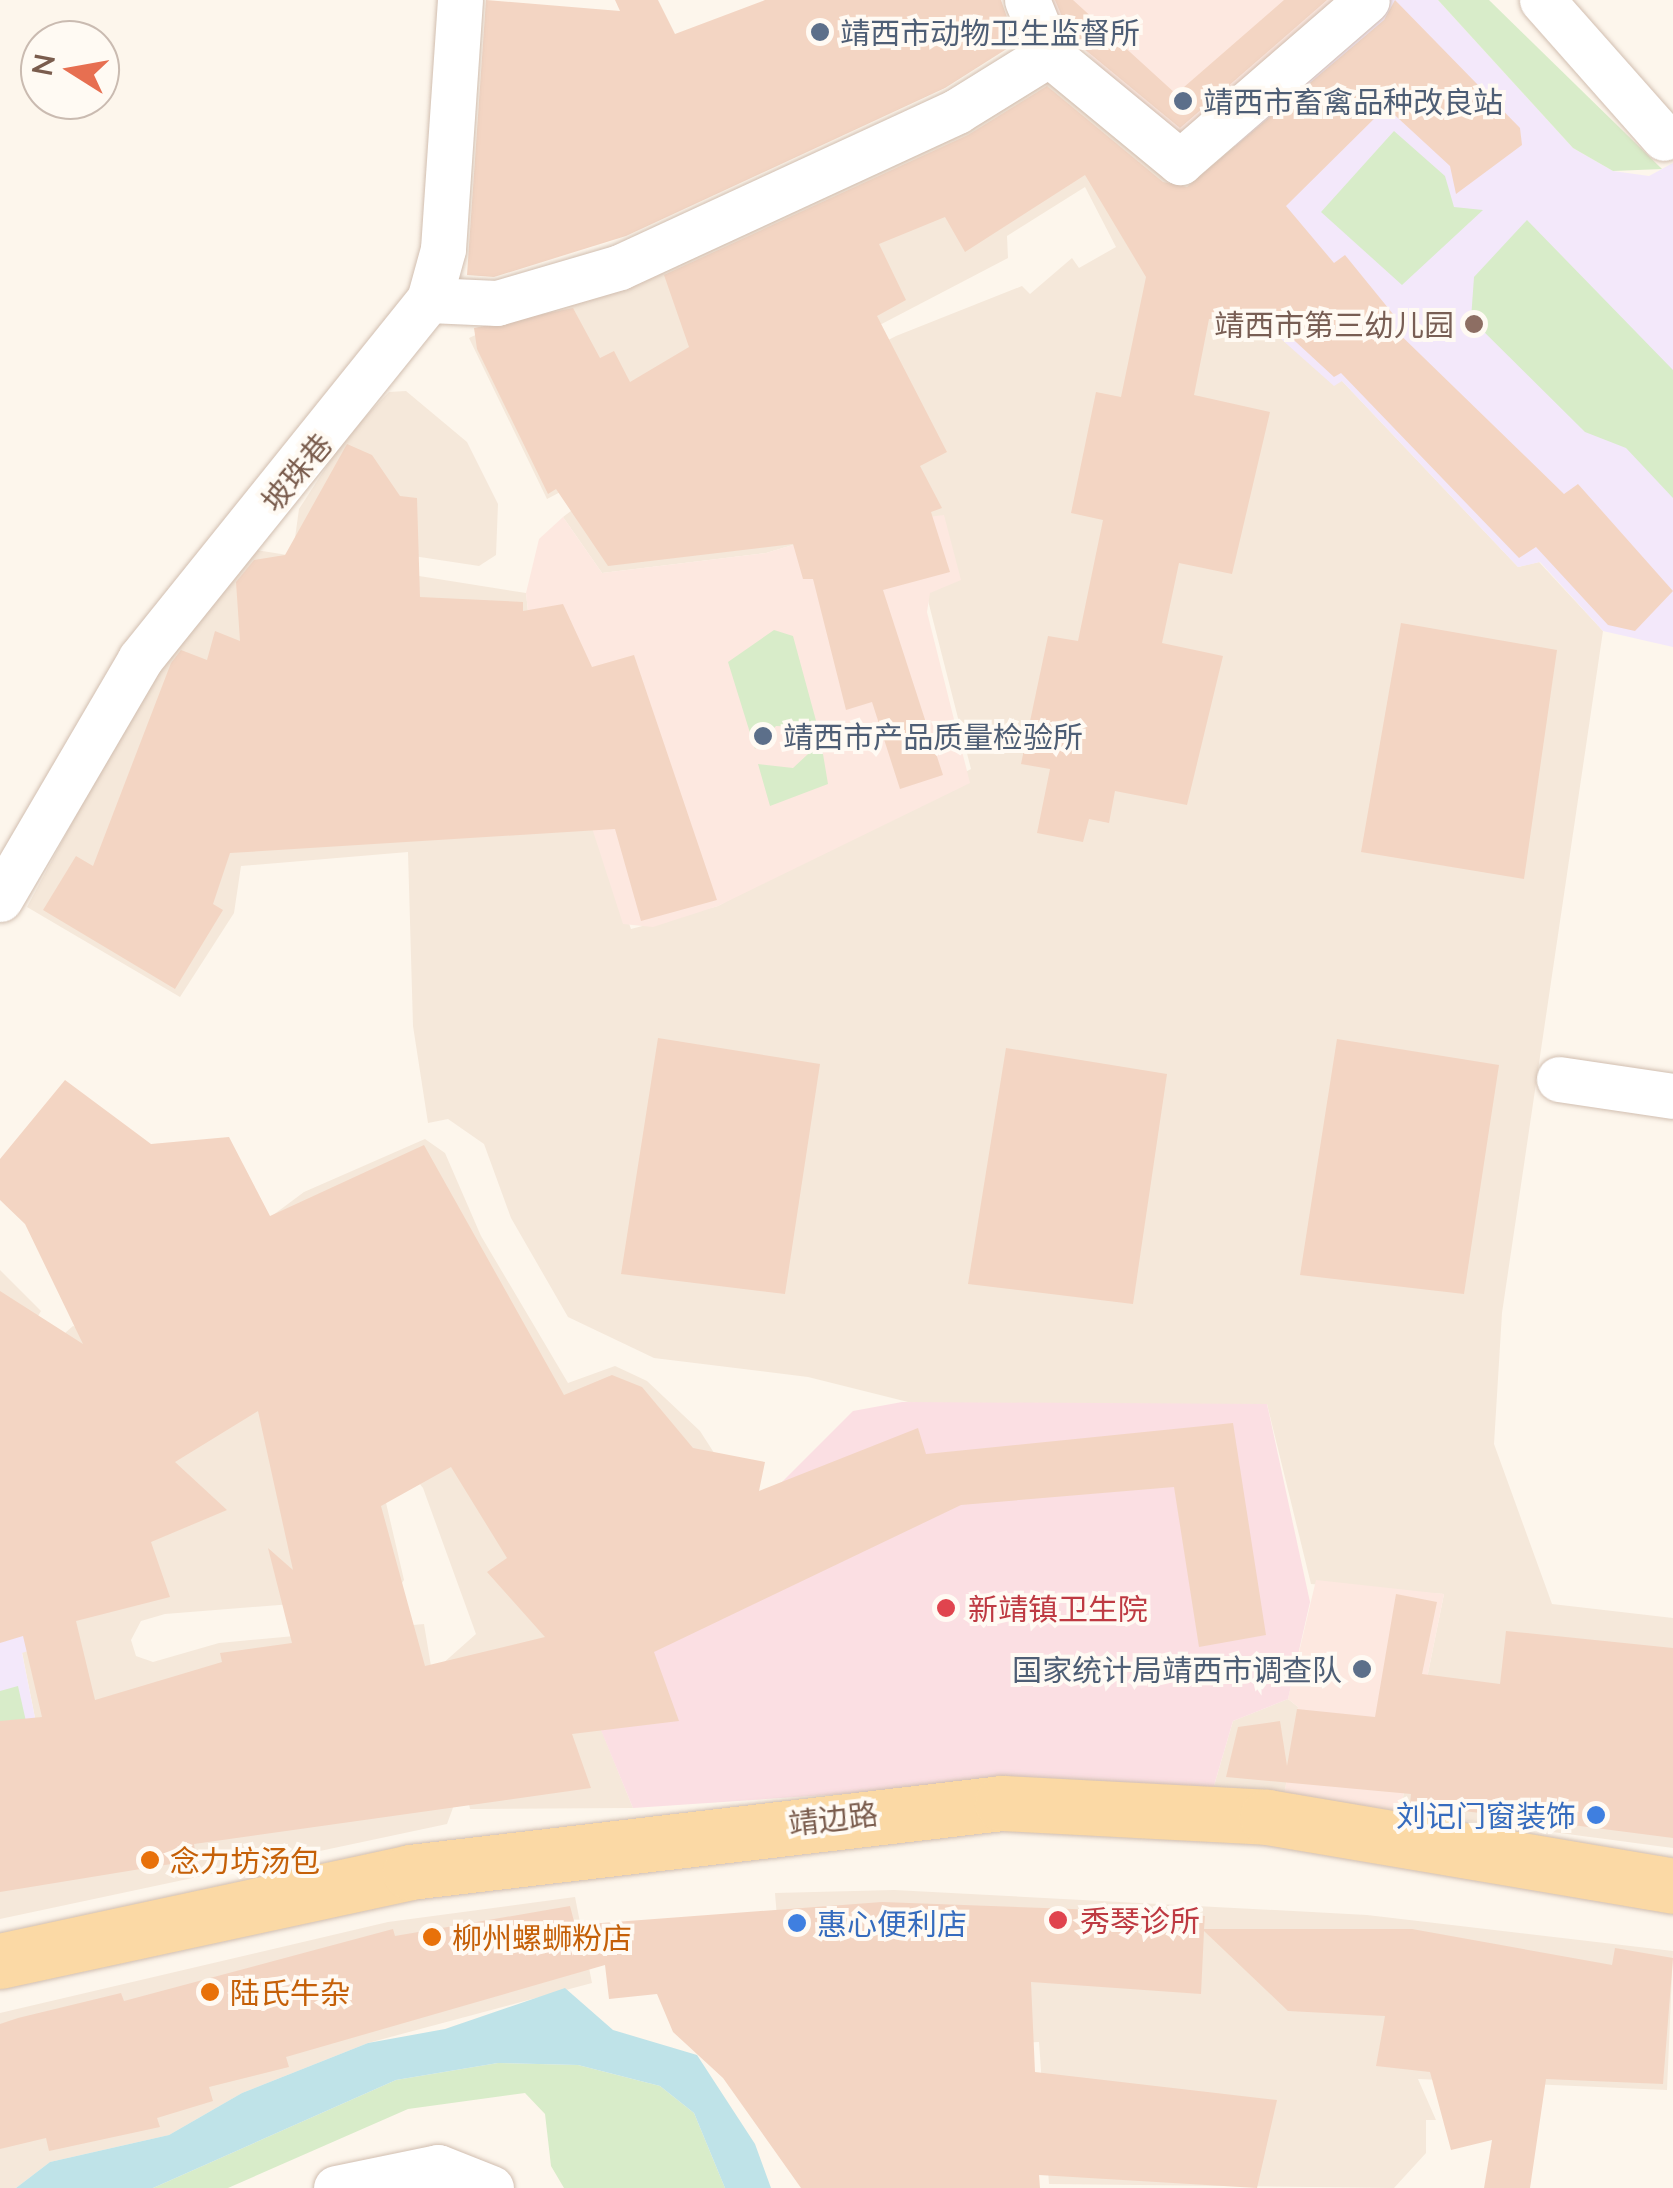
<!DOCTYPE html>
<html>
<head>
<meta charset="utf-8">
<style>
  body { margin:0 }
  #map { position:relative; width:1673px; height:2188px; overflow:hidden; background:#fdf6ec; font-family:Lato,"Noto Sans SC",sans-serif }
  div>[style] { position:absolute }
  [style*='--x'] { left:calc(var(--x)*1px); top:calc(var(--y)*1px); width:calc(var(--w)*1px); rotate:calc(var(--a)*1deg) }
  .residential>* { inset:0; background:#f5e8da }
  .commercial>* { inset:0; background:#fde8e0 }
  .education>* { inset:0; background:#f3e8fa }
  .medical>* { inset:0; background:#fbdfe3 }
  .green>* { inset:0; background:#d8ecc9 }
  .water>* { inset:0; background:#bfe3e8 }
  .building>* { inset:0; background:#f3d5c3 }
  .roads { filter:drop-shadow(0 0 2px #d1beb0) drop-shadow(0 0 2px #d1beb0) }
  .minor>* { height:45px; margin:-22.5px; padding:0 22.5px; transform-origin:22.5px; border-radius:22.5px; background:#fff }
  .major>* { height:55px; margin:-27.5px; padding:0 27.5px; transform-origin:27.5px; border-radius:27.5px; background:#fbd9a5 }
  .dots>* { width:28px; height:28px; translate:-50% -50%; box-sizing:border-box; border:5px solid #fffaf3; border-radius:50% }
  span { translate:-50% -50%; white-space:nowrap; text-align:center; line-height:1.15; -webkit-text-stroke:8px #fffaf3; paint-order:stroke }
  .service-label { font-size:30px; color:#4e5e75 }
  .left { translate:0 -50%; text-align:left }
  .right { translate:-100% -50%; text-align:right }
  .education-label { font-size:30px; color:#785e54 }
  .street-label { font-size:30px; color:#7a5c4d }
  .health-label { font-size:30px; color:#be3a42 }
  .shop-label { font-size:30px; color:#366cbe }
  .food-label { font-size:30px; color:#c56008 }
  .north { position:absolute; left:20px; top:20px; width:100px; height:100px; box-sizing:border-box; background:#fffaf3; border:2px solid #cabbb1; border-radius:50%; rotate:281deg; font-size:28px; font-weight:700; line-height:40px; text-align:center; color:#7a5c4d }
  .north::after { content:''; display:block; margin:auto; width:35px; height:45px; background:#e76f51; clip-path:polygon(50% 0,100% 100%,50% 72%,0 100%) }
</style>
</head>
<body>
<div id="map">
  <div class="residential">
    <i style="clip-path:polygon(1039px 77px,1232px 143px,1254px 167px,1342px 381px,1518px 567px,1539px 562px,1603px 631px,1502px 1313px,1494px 1444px,1552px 1604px,1673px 1618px,1673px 1848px,1400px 1812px,1444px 1594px,1311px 1584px,1267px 1404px,936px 1409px,808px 1377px,654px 1358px,568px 1317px,511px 1218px,484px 1144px,448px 1119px,428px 1123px,413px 1026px,408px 852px,241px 866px,234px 913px,180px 997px,27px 907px,167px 645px,256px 550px,526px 593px,531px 639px,631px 929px,718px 906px,971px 769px,909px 526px,856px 526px,766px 553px,602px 573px,563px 517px,600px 489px,896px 336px,1022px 286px,1030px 294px,1072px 258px,1079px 268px,1116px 247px,1085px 187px,1007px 236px,1008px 258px,547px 499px,469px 338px)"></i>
    <i style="clip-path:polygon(406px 391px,467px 442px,498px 504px,496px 555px,479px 566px,295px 538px,299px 509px,345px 438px,389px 392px)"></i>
    <i style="clip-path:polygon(425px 1139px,445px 1153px,481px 1236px,568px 1383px,615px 1366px,647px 1381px,700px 1431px,752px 1512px,560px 1628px,633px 1808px,470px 1809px,441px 1665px,476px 1634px,423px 1488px,410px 1472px,380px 1477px,404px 1580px,393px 1596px,165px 1614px,141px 1621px,131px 1640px,136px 1656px,153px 1662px,219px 1643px,424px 1624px,454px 1805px,447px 1824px,0 1919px,0 1789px,47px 1778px,22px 1652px,68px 1638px,65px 1333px,73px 1326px,110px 1337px,304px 1192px)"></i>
    <i style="clip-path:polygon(0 1270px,41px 1311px,0 1380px)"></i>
    <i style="clip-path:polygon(1288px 1699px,1298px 1707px,1284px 1797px,1213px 1789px,1233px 1721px)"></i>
    <i style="clip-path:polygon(894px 1890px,1367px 1915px,1673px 1951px,1667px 2090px,1418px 2079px,1436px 2120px,1426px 2120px,1426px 2153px,1394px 2188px,1049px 2184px,1039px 2042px,950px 2046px,782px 1980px,775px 1893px)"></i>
    <i style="clip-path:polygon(575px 1897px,592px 1983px,368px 2043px,242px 2093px,169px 2135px,50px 2162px,16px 2188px,0 2188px,0 2013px,388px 1922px)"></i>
  </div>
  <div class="commercial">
    <i style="clip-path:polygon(1040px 0,1349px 0,1195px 140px,1164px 139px)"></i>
    <i style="clip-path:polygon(944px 515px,961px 580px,930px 593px,927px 612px,970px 783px,718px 906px,653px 927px,623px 924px,531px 639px,526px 593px,539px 539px,563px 517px,602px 573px,766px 553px,856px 526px)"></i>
    <i style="clip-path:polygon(1316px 1580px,1444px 1594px,1400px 1812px,1284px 1797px,1298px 1707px,1288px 1699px)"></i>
  </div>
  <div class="education">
    <i style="clip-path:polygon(1382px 0,1438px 0,1573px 148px,1613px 171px,1649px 176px,1673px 163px,1673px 647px,1603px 631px,1540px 562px,1518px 567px,1342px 381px,1334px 386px,1280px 338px,1253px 167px,1232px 143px)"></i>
    <i style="clip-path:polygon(0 1583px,68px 1638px,22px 1653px,47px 1778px,0 1789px)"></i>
  </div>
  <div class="medical">
    <i style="clip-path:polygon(902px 1402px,1267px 1404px,1310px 1602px,1288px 1699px,1233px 1721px,1213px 1789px,917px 1789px,633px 1808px,559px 1628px,752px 1512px,853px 1411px)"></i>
  </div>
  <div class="green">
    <i style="clip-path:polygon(1438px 0,1489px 0,1662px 169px,1613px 171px,1573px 148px)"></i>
    <i style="clip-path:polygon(1394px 131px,1445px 176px,1454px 207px,1483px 210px,1402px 285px,1321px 212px)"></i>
    <i style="clip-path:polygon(1527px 220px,1673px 370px,1673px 498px,1626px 448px,1585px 432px,1471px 319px,1474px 277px)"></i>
    <i style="clip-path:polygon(774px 630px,793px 636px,818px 728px,776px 726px,755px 749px,728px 662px)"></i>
    <i style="clip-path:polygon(821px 742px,828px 784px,770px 806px,758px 764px,793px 768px)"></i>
    <i style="clip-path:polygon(18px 1686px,37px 1770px,0 1779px,0 1691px)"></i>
    <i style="clip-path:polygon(498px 2063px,578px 2065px,660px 2086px,694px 2113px,725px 2188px,564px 2188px,551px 2166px,545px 2114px,525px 2093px,408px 2109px,228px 2188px,153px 2188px,396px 2080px)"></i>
  </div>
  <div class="water">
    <i style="clip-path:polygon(565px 1988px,613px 2030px,697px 2055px,755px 2144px,771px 2188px,725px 2188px,694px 2113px,660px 2086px,578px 2065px,498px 2063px,396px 2080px,153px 2188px,16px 2188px,50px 2162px,169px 2135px,242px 2093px,368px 2043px,445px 2029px)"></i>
  </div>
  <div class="building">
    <i style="clip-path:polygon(486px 0,620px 11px,615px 0,658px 0,675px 34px,765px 0,1001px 0,1016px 43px,945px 88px,626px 236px,494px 277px,467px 275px)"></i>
    <i style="clip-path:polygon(1055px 0,1073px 0,1176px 94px,1284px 0,1327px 0,1180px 128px,1071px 38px)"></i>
    <i style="clip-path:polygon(1395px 0,1520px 128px,1522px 145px,1456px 194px,1450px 166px,1386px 107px,1286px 206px,1334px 263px,1345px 255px,1393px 314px,1386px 321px,1564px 494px,1578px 484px,1673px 591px,1635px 631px,1608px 625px,1536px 547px,1519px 558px,1341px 373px,1334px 377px,1271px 319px,1209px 319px,1194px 395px,1270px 412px,1232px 574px,1179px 563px,1162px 643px,1223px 656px,1187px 805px,1115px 791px,1109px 823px,1089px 819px,1083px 842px,1037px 833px,1050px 769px,1021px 764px,1048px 636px,1078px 641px,1103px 520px,1071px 513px,1096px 392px,1121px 397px,1146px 277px,1085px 175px,965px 252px,945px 217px,879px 244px,906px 300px,877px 316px,947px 452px,920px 466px,942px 508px,931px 512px,950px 572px,883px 590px,943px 775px,900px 789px,872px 702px,846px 710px,813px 579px,803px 579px,793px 544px,608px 566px,556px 489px,548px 494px,477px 349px,474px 328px,573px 308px,600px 358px,614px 351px,630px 382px,689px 347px,664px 275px,968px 135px,1047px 86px,1163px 182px,1187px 187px,1384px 20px)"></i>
    <i style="clip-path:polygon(347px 444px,372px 455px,400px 496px,417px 498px,420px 597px,523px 602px,523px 611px,563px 604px,592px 667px,634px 655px,717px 900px,641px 921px,615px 829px,230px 853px,213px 904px,223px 910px,175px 989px,43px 910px,76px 856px,93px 866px,171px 663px,181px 650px,207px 660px,215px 631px,240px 641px,236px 582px,254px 560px,285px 555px)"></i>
    <i style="clip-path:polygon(1401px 623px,1557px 650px,1524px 879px,1361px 852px)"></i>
    <i style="clip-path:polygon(658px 1038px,820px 1064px,785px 1294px,621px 1274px)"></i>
    <i style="clip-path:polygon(1337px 1039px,1499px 1065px,1464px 1294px,1300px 1275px)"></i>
    <i style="clip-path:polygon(1006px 1048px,1167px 1074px,1133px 1304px,968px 1284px)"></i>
    <i style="clip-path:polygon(evenodd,65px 1080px,151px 1144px,229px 1137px,270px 1216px,424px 1145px,564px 1395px,612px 1375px,642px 1387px,693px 1448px,765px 1462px,759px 1491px,918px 1428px,926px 1454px,1233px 1423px,1266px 1635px,1199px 1647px,1174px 1487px,961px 1505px,654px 1652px,679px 1721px,572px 1734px,591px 1788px,194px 1844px,196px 1857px,171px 1864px,0 1892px,0 1721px,42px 1717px,23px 1636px,0 1643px,0 1291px,83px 1344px,25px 1224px,0 1200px,0 1159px,65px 1080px,258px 1411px,293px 1570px,268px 1548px,292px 1643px,220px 1653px,222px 1662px,95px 1700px,76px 1621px,170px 1597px,151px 1542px,227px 1510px,175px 1462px,258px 1411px,65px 1080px,451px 1467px,507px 1558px,487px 1572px,545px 1637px,425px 1666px,381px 1506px,451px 1467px)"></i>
    <i style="clip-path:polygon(1396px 1594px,1437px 1602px,1422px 1674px,1500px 1684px,1506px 1631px,1673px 1648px,1673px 1838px,1410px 1804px,1411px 1794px,1226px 1777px,1238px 1727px,1280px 1721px,1287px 1766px,1297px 1709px,1375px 1717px)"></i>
    <i style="clip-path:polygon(882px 1902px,1184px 1913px,1205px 1916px,1204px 1929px,1412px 1929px,1612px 1965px,1615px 1948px,1673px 1958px,1663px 2084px,1546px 2079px,1530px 2188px,1484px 2188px,1492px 2140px,1451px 2150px,1430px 2072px,1376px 2066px,1385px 2016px,1288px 2011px,1204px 1931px,1201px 1994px,1031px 1982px,1035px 2072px,1277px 2100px,1257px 2188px,1039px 2175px,1040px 2188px,801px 2188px,723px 2078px,673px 2032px,657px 1994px,609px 1999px,605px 1965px,286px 2057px,289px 2067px,209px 2087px,213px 2101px,157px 2118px,160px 2127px,49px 2151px,46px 2138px,0 2149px,0 2024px,18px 2018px,121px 1993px,124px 2001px,393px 1929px,395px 1936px,570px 1906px,575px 1925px)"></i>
  </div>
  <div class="roads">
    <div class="minor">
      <i style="--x:1542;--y:0;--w:184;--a:48.5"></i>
      <i style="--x:1049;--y:54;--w:170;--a:39.5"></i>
      <i style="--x:1180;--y:162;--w:247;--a:-40.9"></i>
      <i style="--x:429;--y:300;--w:68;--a:2.5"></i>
      <i style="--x:497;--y:303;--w:128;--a:-16.3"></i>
      <i style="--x:620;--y:267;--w:371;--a:-24.8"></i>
      <i style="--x:957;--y:111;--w:108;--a:-31.8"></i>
      <i style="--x:1049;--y:54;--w:58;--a:-112.2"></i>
      <i style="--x:0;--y:899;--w:278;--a:-59.7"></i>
      <i style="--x:140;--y:659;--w:461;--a:-51.2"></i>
      <i style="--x:429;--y:300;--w:53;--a:-74.6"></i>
      <i style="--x:443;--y:249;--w:250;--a:-86.1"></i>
      <i style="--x:1559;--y:1079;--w:115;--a:8.5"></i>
      <i style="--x:336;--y:2188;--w:104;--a:-11.6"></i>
      <i style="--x:438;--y:2167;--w:57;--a:21.6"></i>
    </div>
    <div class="major">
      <i style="--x:0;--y:1961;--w:420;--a:-12.2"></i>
      <i style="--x:410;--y:1872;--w:596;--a:-6.65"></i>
      <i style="--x:1002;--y:1803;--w:265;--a:3"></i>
      <i style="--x:1267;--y:1817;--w:412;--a:9.6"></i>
    </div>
  </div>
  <div class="dots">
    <i style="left:820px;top:32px;background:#5c6f8a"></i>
    <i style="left:1183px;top:101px;background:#5c6f8a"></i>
    <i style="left:1474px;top:324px;background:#8d6e63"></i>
    <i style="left:763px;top:736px;background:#5c6f8a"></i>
    <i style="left:946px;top:1608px;background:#e0444e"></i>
    <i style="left:1362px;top:1669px;background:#5c6f8a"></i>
    <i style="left:1596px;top:1815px;background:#3f7fe0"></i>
    <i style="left:150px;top:1860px;background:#e8710a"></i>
    <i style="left:1058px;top:1920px;background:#e0444e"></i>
    <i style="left:797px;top:1923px;background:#3f7fe0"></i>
    <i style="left:432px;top:1937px;background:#e8710a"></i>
    <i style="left:210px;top:1992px;background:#e8710a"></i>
  </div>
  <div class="service-label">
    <span class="left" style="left:840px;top:32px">靖西市动物卫生监督所</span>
    <span class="left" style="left:1203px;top:101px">靖西市畜禽品种改良站</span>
    <span class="left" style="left:783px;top:736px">靖西市产品质量检验所</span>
    <span class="right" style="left:1342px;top:1669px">国家统计局靖西市调查队</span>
  </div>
  <div class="education-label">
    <span class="right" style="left:1454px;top:324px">靖西市第三幼儿园</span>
  </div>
  <div class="street-label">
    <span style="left:296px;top:472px;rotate:-50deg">坡珠巷</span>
    <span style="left:833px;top:1818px;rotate:-7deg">靖边路</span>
  </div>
  <div class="health-label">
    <span class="left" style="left:968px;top:1608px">新靖镇卫生院</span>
    <span class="left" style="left:1080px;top:1920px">秀琴诊所</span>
  </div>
  <div class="shop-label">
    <span class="right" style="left:1576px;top:1815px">刘记门窗装饰</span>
    <span class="left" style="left:817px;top:1923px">惠心便利店</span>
  </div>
  <div class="food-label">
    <span class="left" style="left:170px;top:1860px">念力坊汤包</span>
    <span class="left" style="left:452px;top:1937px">柳州螺蛳粉店</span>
    <span class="left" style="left:230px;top:1992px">陆氏牛杂</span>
  </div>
  <div class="north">N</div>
</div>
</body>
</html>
